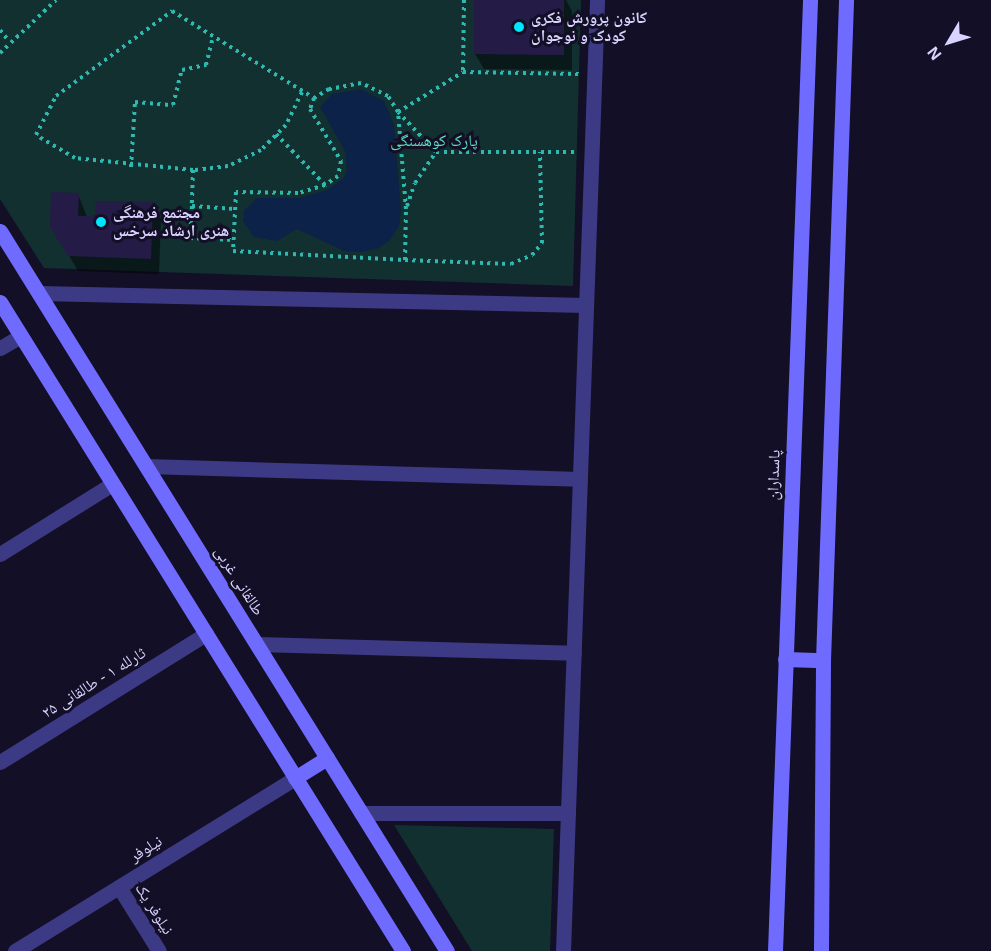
<!DOCTYPE html>
<html>
<head>
<meta charset="utf-8">
<style>
  body { margin:0 }
  #map { position:relative; width:991px; height:951px; overflow:hidden; background:#130f26; font-family:Arial,"Noto Naskh Arabic",sans-serif }
  div>[style] { position:absolute }
  [style*='--x'] { left:calc(var(--x)*1px); top:calc(var(--y)*1px); width:calc(var(--w)*1px); rotate:calc(var(--a)*1deg) }
  .green>* { inset:0; background:#12302f }
  .water>* { inset:0; background:#0c2248 }
  .shadow>* { inset:0; background:#0007 }
  .building>* { inset:0; background:#241b47 }
  .path>* { height:4px; margin-top:-2px; transform-origin:0; background:repeating-linear-gradient(90deg,#2fb8b0 0 3px,transparent 0 7.5px) }
  .street>* { height:15px; margin:-7.5px; padding:0 7.5px; transform-origin:7.5px; border-radius:7.5px; background:#3d3a85 }
  .secondary>* { height:15px; margin:-7.5px; padding:0 7.5px; transform-origin:7.5px; border-radius:7.5px; background:#6f6bff }
  .dots>* { width:16px; height:16px; translate:-50% -50%; box-sizing:border-box; border:3px solid #130f26; border-radius:50% }
  span { translate:-50% -50%; white-space:nowrap; text-align:center; line-height:1.15; -webkit-text-stroke:6px #130f26; paint-order:stroke }
  .poi-label { font-size:16px; color:#d9d4ff; font-weight:700 }
  .left { translate:0 -50%; text-align:left }
  .park-label { font-size:16px; color:#5fe0c0 }
  .street-label { font-size:16px; color:#d9d4ff }
  .north { position:absolute; left:919px; top:12px; width:60px; height:60px; -webkit-text-stroke:4px #130f26; paint-order:stroke; rotate:232deg; font-size:16px; font-weight:700; line-height:24px; text-align:center; color:#d9d4ff }
  .north::after { content:''; display:block; margin:auto; width:21px; height:27px; background:#d9d4ff; clip-path:polygon(50% 0,100% 100%,50% 72%,0 100%) }
</style>
</head>
<body>
<div id="map">
  <div class="green">
    <i style="clip-path:polygon(0 0,581px 0,573px 286px,44px 268px,0 199px)"></i>
    <i style="clip-path:polygon(394px 825px,554px 829px,550px 951px,472px 951px)"></i>
  </div>
  <div class="water">
    <i style="clip-path:polygon(361px 89px,384px 101px,394px 125px,401px 209px,399px 226px,390px 240px,377px 249px,360px 252px,344px 251px,297px 229px,277px 241px,254px 237px,243px 221px,244px 211px,257px 198px,299px 198px,327px 190px,343px 179px,347px 170px,345px 151px,320px 107px,332px 94px)"></i>
  </div>
  <div class="shadow">
    <i style="clip-path:polygon(476px 0,566px 0,572px 11px,572px 70px,484px 69px,475px 54px)"></i>
    <i style="clip-path:polygon(78px 194px,87px 217px,152px 204px,161px 219px,159px 274px,78px 271px,52px 227px)"></i>
  </div>
  <div class="building">
    <i style="clip-path:polygon(474px 0,564px 0,564px 55px,474px 54px)"></i>
    <i style="clip-path:polygon(51px 192px,79px 193px,78px 216px,95px 216px,96px 201px,153px 202px,151px 259px,68px 256px,50px 227px)"></i>
  </div>
  <div class="path">
    <i style="--x:464;--y:0;--w:72;--a:90.8"></i>
    <i style="--x:463;--y:72;--w:116;--a:1"></i>
    <i style="--x:0;--y:30;--w:14;--a:51"></i>
    <i style="--x:0;--y:53;--w:77;--a:-43.4"></i>
    <i style="--x:302;--y:92;--w:37;--a:116"></i>
    <i style="--x:286;--y:125;--w:35;--a:135"></i>
    <i style="--x:261;--y:150;--w:37;--a:154"></i>
    <i style="--x:228;--y:166;--w:35;--a:173"></i>
    <i style="--x:193;--y:170;--w:119;--a:-174.2"></i>
    <i style="--x:75;--y:158;--w:45;--a:-149.5"></i>
    <i style="--x:36;--y:135;--w:44;--a:-62.9"></i>
    <i style="--x:56;--y:96;--w:144;--a:-36.2"></i>
    <i style="--x:172;--y:11;--w:167;--a:31.5"></i>
    <i style="--x:276;--y:134;--w:71;--a:46.1"></i>
    <i style="--x:436;--y:152;--w:55;--a:-133.5"></i>
    <i style="--x:398;--y:112;--w:76;--a:-31.6"></i>
    <i style="--x:131;--y:167;--w:65;--a:-86.5"></i>
    <i style="--x:135;--y:102;--w:38;--a:5"></i>
    <i style="--x:173;--y:105;--w:36;--a:-76"></i>
    <i style="--x:182;--y:70;--w:25;--a:-12"></i>
    <i style="--x:206;--y:65;--w:30;--a:-76"></i>
    <i style="--x:193;--y:170;--w:36;--a:92"></i>
    <i style="--x:192;--y:206;--w:43;--a:4"></i>
    <i style="--x:192;--y:206;--w:32;--a:94"></i>
    <i style="--x:190;--y:238;--w:44;--a:2.6"></i>
    <i style="--x:407;--y:206;--w:24;--a:-71"></i>
    <i style="--x:415;--y:183;--w:37;--a:-56"></i>
    <i style="--x:436;--y:152;--w:140;--a:0"></i>
    <i style="--x:405;--y:260;--w:51;--a:-88.9"></i>
    <i style="--x:406;--y:209;--w:97;--a:-94.7"></i>
    <i style="--x:398;--y:112;--w:19;--a:-122"></i>
    <i style="--x:388;--y:96;--w:30;--a:-154"></i>
    <i style="--x:361;--y:83;--w:33;--a:169"></i>
    <i style="--x:329;--y:89;--w:17;--a:149"></i>
    <i style="--x:314;--y:98;--w:12;--a:110"></i>
    <i style="--x:310;--y:109;--w:61;--a:59.2"></i>
    <i style="--x:341;--y:161;--w:15;--a:101"></i>
    <i style="--x:338;--y:176;--w:16;--a:145"></i>
    <i style="--x:325;--y:185;--w:28;--a:163"></i>
    <i style="--x:298;--y:193;--w:62;--a:-179.1"></i>
    <i style="--x:236;--y:192;--w:59;--a:92.9"></i>
    <i style="--x:233;--y:251;--w:172;--a:3"></i>
    <i style="--x:405;--y:260;--w:106;--a:2.2"></i>
    <i style="--x:511;--y:264;--w:23;--a:-23"></i>
    <i style="--x:532;--y:255;--w:16;--a:-50"></i>
    <i style="--x:542;--y:243;--w:91;--a:-91.3"></i>
  </div>
  <div class="street">
    <i style="--x:39;--y:293;--w:547;--a:1.26"></i>
    <i style="--x:0;--y:348;--w:24;--a:-30"></i>
    <i style="--x:146;--y:466;--w:434;--a:1.7"></i>
    <i style="--x:0;--y:554;--w:132;--a:-32"></i>
    <i style="--x:257;--y:644;--w:317;--a:1.6"></i>
    <i style="--x:0;--y:762;--w:243;--a:-31.9"></i>
    <i style="--x:361;--y:813;--w:207;--a:0"></i>
    <i style="--x:119;--y:887;--w:75;--a:58"></i>
    <i style="--x:15;--y:951;--w:329;--a:-31.7"></i>
    <i style="--x:563;--y:951;--w:952;--a:-87.95"></i>
  </div>
  <div class="secondary">
    <i style="--x:0;--y:231;--w:847;--a:58.17"></i>
    <i style="--x:0;--y:302;--w:764;--a:58.16"></i>
    <i style="--x:785;--y:659;--w:38;--a:2"></i>
    <i style="--x:295;--y:778;--w:38;--a:-32"></i>
    <i style="--x:775;--y:951;--w:952;--a:-87.89"></i>
    <i style="--x:821;--y:951;--w:291;--a:-89.6"></i>
    <i style="--x:823;--y:660;--w:660;--a:-88"></i>
  </div>
  <div class="dots">
    <i style="left:519px;top:27px;background:#00e5ff"></i>
    <i style="left:101px;top:222px;background:#00e5ff"></i>
  </div>
  <div class="poi-label">
    <span class="left" style="left:531px;top:27px">کانون پرورش فکری<br>کودک و نوجوان</span>
    <span class="left" style="left:113px;top:222px">مجتمع فرهنگی<br>هنری ارشاد سرخس</span>
  </div>
  <div class="park-label">
    <span style="left:434px;top:141px">پارک کوهسنگی</span>
  </div>
  <div class="street-label">
    <span style="left:774px;top:475px;rotate:-88deg">پاسداران</span>
    <span style="left:239px;top:581px;rotate:58deg">طالقانی غربی</span>
    <span style="left:94px;top:683px;rotate:-32deg">ثارلله ۱ - طالقانی ۲۵</span>
    <span style="left:146px;top:849px;rotate:-32deg">نیلوفر</span>
    <span style="left:154px;top:909px;rotate:58deg">نیلوفر یک</span>
  </div>
  <div class="north">N</div>
</div>
</body>
</html>
